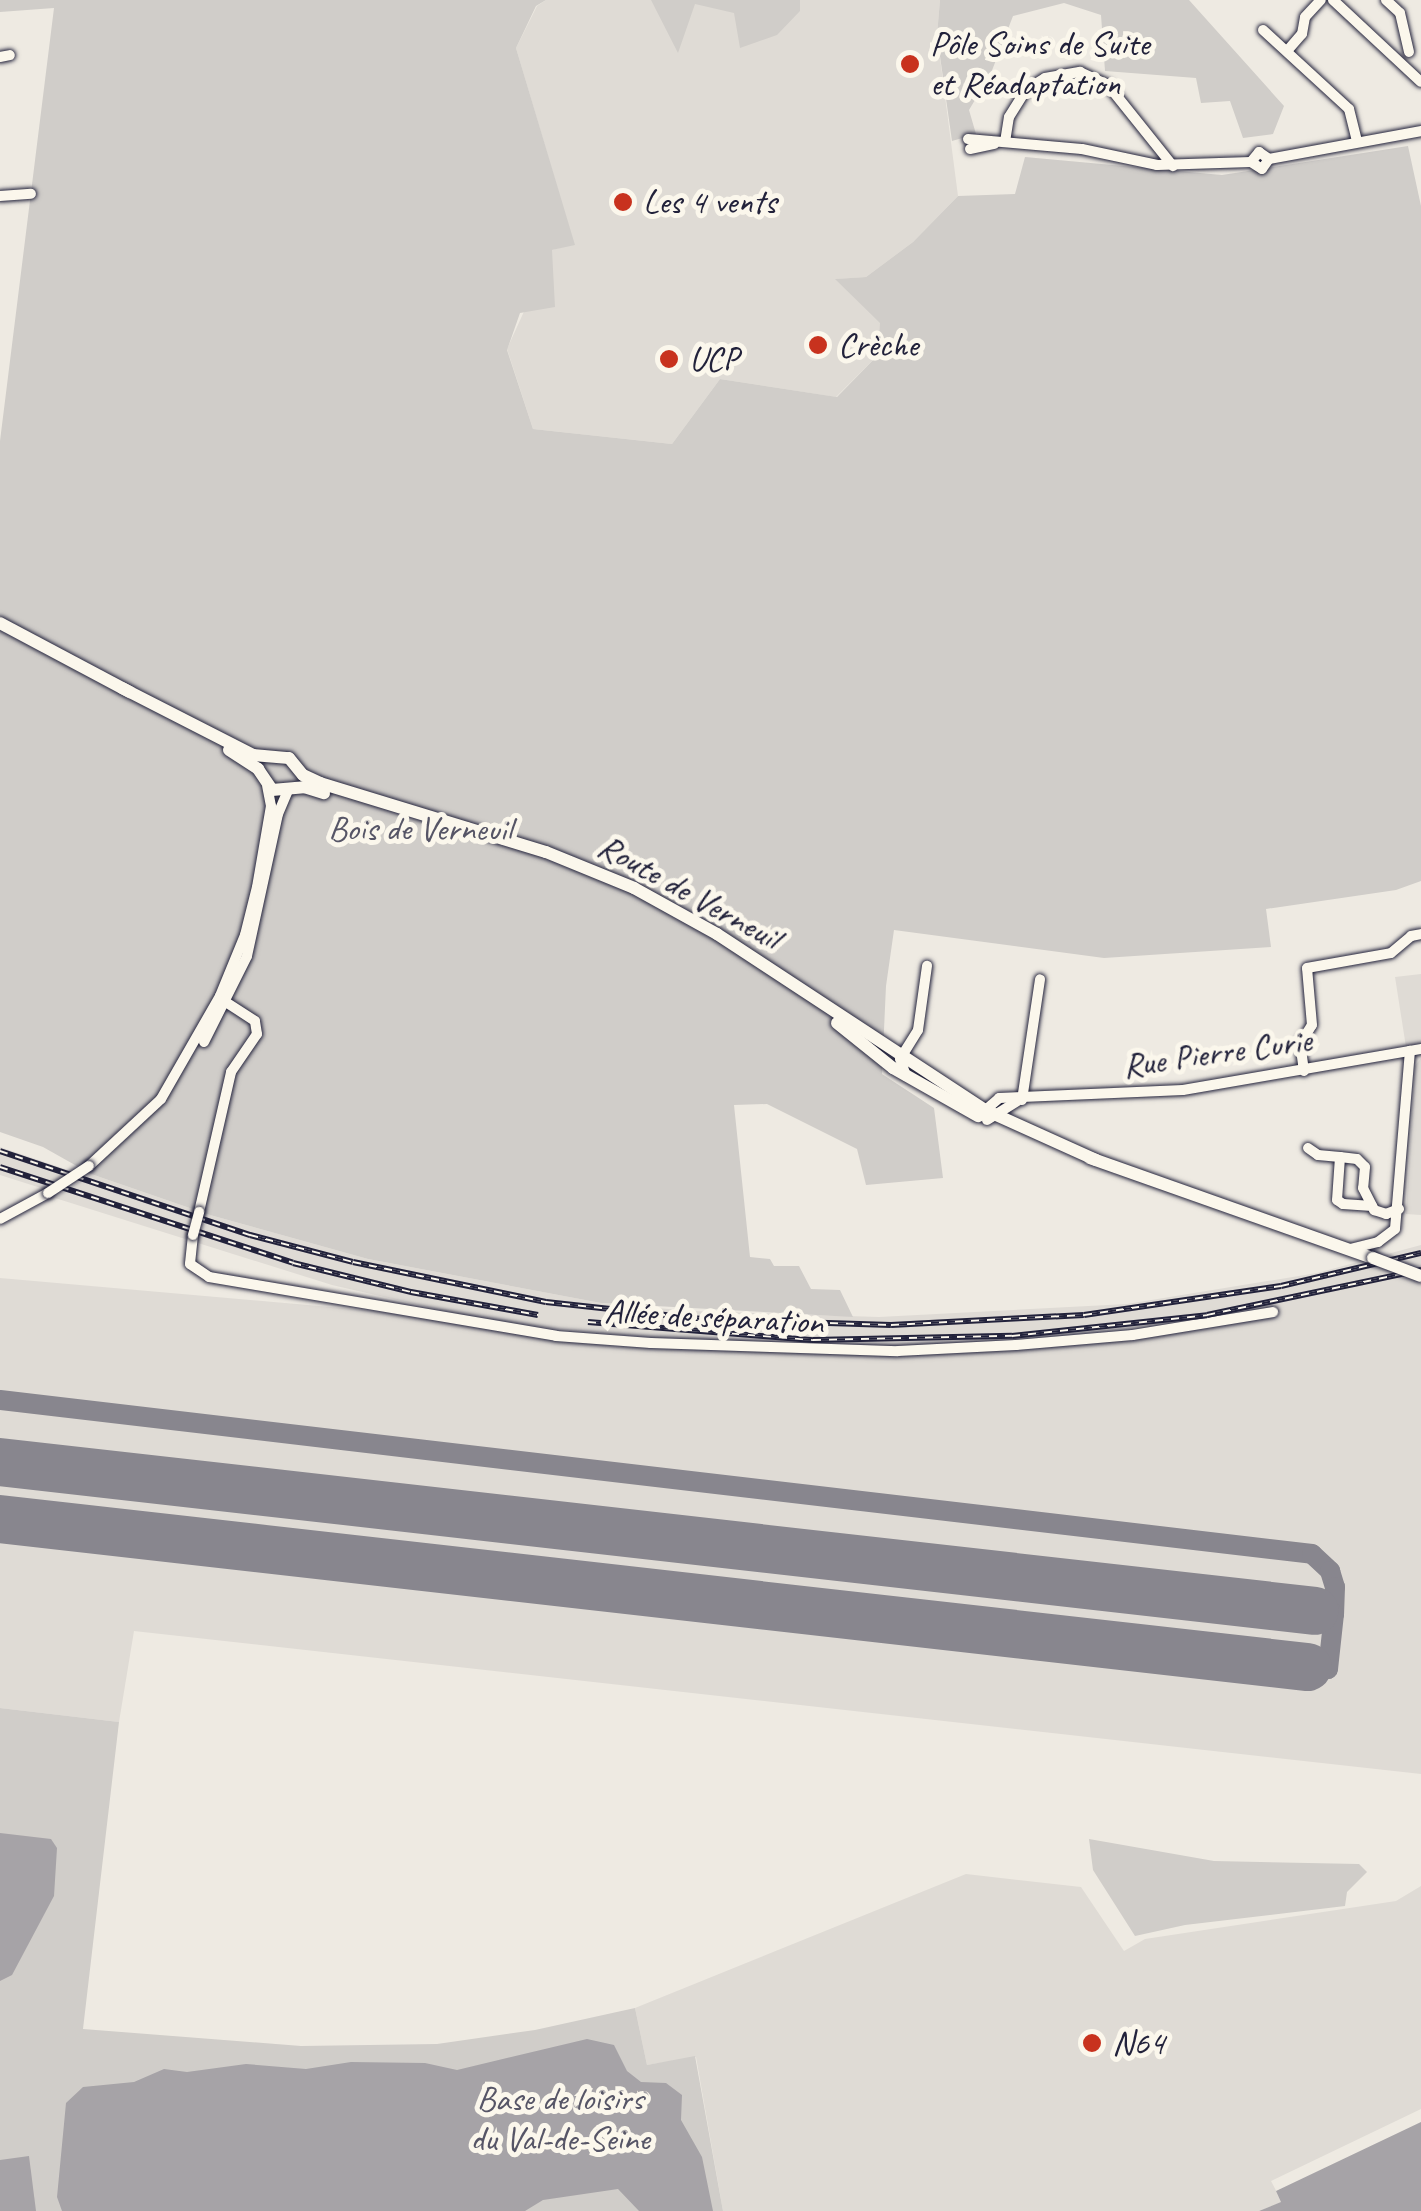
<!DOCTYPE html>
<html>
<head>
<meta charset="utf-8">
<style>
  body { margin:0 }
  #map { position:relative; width:1421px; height:2211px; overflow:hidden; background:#eeeae2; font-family:Caveat,sans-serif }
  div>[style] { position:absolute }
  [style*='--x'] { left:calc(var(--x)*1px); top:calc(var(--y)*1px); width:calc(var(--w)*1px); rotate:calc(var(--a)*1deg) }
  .built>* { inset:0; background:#dfdbd5 }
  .green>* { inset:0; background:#d0cdc9 }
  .water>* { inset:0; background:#a6a3a7 }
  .taxiway>* { height:20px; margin:-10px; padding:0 10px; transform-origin:10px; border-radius:10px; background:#88868e }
  .runway>* { height:48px; margin:-24px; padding:0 24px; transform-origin:24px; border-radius:24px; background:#88868e }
  .roads { filter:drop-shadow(0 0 2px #22223b) drop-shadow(0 0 2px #22223b) }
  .minor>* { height:10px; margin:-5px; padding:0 5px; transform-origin:5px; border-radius:5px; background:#fbf7ec }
  .major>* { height:12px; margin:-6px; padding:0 6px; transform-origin:6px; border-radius:6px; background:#fbf7ec }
  .rail>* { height:6px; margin-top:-3px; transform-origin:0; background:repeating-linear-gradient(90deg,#fbf7ec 0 8px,#22223b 0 16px); box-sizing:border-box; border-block:2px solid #22223b }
  .bridges { filter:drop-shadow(0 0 2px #22223b) drop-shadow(0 0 2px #22223b) }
  .minor-bridge>* { height:10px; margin:-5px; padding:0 5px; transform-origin:5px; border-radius:5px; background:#fbf7ec }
  .major-bridge>* { height:12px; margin:-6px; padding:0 6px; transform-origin:6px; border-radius:6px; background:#fbf7ec }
  .dots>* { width:28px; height:28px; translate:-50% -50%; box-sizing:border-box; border:5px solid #fbf7ec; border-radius:50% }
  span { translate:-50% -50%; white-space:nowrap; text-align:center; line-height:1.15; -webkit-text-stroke:10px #fbf7ec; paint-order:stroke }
  .poi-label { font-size:35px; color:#22223b }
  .left { translate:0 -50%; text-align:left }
  .park-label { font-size:35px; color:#565566 }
  .street-label { font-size:35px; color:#22223b }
</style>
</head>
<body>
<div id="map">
  <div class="built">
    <i style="clip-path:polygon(546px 0,940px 0,937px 35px,958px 196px,913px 242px,866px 277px,836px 279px,881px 323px,878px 355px,836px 397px,720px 379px,672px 444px,533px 429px,507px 349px,552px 250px,574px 244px,516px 48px,537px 6px)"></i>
    <i style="clip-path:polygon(1421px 974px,1421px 1044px,1406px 1047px,1395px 977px)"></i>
    <i style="clip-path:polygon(1421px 1058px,1421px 1215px,1406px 1214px,1415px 1066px)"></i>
    <i style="clip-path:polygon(0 1147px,71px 1171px,44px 1189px,0 1175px)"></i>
    <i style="clip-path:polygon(91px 1174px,210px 1215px,368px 1259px,601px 1303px,691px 1311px,879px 1317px,1127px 1304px,1317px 1273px,1421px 1245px,1421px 1774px,134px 1631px,119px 1722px,0 1708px,0 1278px,375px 1311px,617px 1347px,946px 1352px,1119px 1339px,1242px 1314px,1016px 1342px,897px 1347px,712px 1343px,557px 1329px,467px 1316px,332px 1285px,55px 1198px)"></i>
    <i style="clip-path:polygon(966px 1874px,1081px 1887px,1124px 1951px,1145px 1939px,1396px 1901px,1421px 1886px,1421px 2109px,1271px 2181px,1282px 2202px,1259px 2211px,723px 2211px,696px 2057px,647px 2065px,635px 2008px)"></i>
  </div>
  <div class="green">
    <i style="clip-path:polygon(0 0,546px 0,536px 6px,516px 48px,575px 245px,552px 250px,555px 307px,520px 313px,507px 350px,533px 429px,672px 444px,720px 379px,837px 397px,878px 355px,880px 323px,835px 279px,866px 277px,913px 242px,958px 196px,1015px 194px,1025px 157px,1222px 175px,1408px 146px,1421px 206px,1421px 881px,1396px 890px,1266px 909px,1271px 947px,1104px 958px,894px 930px,886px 986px,882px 1074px,934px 1108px,943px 1178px,866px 1185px,857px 1149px,767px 1104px,734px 1105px,750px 1257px,770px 1259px,774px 1266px,799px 1266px,811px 1289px,840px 1290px,853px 1317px,601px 1303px,368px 1259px,210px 1215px,91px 1174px,43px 1147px,0 1132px,0 441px,54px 8px,0 12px)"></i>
    <i style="clip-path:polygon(651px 0,800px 0,800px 11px,777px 35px,740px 48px,734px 13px,695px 4px,678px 53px)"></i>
    <i style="clip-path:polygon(940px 0,1189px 0,1284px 106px,1273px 134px,1243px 138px,1230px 101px,1201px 103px,1196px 78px,1105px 71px,1101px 15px,1064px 3px,1013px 16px,991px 73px,969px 110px,976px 134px,952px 141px,937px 35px)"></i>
    <i style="clip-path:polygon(0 1708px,119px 1722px,83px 2029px,301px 2046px,437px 2044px,535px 2030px,635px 2008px,647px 2065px,695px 2056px,723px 2211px,0 2211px)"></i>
    <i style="clip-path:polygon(1089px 1839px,1214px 1861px,1359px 1864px,1367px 1872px,1347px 1892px,1345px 1906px,1185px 1925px,1135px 1936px,1093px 1870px)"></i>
  </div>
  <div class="water">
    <i style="clip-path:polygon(0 1833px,51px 1839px,57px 1848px,54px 1896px,12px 1975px,0 1981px)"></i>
    <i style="clip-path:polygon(587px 2039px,614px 2045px,627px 2071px,641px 2082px,666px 2083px,682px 2095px,681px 2120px,702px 2157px,713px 2211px,639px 2211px,618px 2189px,543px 2200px,525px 2211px,62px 2211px,57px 2197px,66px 2103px,83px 2087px,134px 2082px,164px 2069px,187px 2072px,246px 2064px,306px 2069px,351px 2062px,425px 2063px,457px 2070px)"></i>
    <i style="clip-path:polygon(1421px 2122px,1421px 2211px,1259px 2211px,1281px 2202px,1276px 2191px)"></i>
    <i style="clip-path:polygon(29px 2156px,36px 2211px,0 2211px,0 2160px)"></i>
  </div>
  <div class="taxiway">
    <i style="--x:0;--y:1400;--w:1321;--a:6.69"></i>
    <i style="--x:1312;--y:1554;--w:25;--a:43"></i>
    <i style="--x:1330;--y:1571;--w:17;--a:73"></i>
    <i style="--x:1335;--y:1587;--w:27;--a:92"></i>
    <i style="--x:1334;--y:1614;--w:19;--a:-171"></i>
    <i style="--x:1308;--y:1667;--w:20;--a:6"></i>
    <i style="--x:1328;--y:1669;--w:55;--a:-83.8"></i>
  </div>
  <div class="runway">
    <i style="--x:0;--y:1462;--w:1323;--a:6.46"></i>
    <i style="--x:0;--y:1519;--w:1316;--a:6.46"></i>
  </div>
  <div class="roads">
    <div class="minor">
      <i style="--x:1333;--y:0;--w:120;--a:43"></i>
      <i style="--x:1386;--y:0;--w:19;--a:43"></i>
      <i style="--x:1400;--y:13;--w:40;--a:77"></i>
      <i style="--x:1263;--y:30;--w:117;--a:42.6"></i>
      <i style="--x:1349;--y:109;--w:34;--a:76"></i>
      <i style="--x:1287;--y:51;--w:23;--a:-49"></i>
      <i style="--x:1302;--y:34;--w:17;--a:-80"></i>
      <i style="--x:1305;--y:17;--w:23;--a:-47"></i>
      <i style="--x:0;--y:57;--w:10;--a:-11"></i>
      <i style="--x:968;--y:139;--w:114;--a:5"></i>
      <i style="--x:1082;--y:149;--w:77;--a:12"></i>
      <i style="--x:1157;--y:165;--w:94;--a:-1.8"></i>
      <i style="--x:1251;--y:162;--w:13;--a:32"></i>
      <i style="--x:1262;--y:169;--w:12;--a:-55"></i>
      <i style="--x:1269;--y:159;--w:155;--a:-10.4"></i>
      <i style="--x:1005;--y:142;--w:25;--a:-81"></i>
      <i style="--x:1009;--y:117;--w:32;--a:-58"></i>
      <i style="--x:1026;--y:90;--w:22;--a:-32"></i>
      <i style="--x:1045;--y:78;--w:36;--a:-10"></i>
      <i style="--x:1080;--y:72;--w:31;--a:25"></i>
      <i style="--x:1108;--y:85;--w:104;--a:51.3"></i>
      <i style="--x:970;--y:149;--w:25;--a:-12"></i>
      <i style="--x:1251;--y:162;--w:13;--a:-51"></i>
      <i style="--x:1259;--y:152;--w:12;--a:35"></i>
      <i style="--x:0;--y:196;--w:31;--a:-4"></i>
      <i style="--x:204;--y:1042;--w:96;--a:-63.4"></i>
      <i style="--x:247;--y:956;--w:145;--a:-77.7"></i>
      <i style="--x:278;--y:814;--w:26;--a:-67"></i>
      <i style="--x:1304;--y:1071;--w:27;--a:-98"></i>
      <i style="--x:1300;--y:1044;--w:22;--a:-58"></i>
      <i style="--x:1312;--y:1025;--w:57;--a:-95"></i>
      <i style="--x:1307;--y:968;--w:85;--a:-10.1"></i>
      <i style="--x:1391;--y:953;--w:26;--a:-40"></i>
      <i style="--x:1411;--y:936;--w:10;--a:-11"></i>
      <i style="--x:906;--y:1076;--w:18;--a:-109"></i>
      <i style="--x:900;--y:1059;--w:34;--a:-58"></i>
      <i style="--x:918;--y:1030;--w:65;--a:-82"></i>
      <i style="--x:1022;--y:1100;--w:122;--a:-81.5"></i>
      <i style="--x:982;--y:1113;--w:23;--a:-41"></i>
      <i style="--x:999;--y:1098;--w:184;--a:-2.5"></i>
      <i style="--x:1183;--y:1090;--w:242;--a:-9.8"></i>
      <i style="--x:987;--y:1120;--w:36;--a:-32"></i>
      <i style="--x:1308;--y:1148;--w:12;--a:35"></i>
      <i style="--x:1318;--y:1155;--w:22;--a:5"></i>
      <i style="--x:89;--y:1166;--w:98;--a:-42.9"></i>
      <i style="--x:161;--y:1099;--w:119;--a:-60.2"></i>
      <i style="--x:220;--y:996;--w:66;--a:-67.7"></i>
      <i style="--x:245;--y:935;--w:49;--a:-76"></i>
      <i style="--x:257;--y:887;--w:82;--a:-80.2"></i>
      <i style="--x:271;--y:806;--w:20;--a:-101"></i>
      <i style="--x:1372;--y:1206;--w:29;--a:-176"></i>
      <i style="--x:1343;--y:1204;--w:7;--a:-146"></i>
      <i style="--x:1337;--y:1200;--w:43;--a:-86"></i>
      <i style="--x:1340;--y:1157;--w:17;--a:7"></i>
      <i style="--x:1357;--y:1159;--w:11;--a:45"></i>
      <i style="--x:1365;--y:1167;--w:21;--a:95"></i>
      <i style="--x:1363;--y:1188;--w:25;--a:63"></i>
      <i style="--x:1374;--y:1210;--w:13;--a:18"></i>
      <i style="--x:1386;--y:1214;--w:14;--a:-21"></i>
      <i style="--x:199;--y:1212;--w:144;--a:-77.1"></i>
      <i style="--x:231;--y:1072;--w:46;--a:-55.6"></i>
      <i style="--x:257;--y:1034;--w:13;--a:-99"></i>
      <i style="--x:255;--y:1021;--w:37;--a:-147"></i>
      <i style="--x:0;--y:1219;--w:55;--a:-28.4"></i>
      <i style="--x:193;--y:1235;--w:29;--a:96"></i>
      <i style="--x:190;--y:1264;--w:23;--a:34"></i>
      <i style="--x:209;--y:1277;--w:352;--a:9.6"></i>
      <i style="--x:556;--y:1336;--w:95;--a:4.2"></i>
      <i style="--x:651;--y:1343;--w:247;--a:1.9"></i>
      <i style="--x:898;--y:1351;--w:118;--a:-2.9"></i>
      <i style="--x:1016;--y:1345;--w:117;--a:-4.9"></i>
      <i style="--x:1133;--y:1335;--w:142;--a:-9.3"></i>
      <i style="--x:1350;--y:1249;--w:29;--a:-14"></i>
      <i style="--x:1378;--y:1242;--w:21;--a:-37"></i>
      <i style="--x:1395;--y:1229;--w:179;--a:-85.2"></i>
    </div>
    <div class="major">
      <i style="--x:0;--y:623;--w:147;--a:28"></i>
      <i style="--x:122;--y:688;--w:147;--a:27.1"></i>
      <i style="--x:253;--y:755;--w:36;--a:5"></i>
      <i style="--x:289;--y:758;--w:22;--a:51"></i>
      <i style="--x:303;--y:775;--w:19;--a:25"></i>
      <i style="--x:320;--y:783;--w:236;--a:17"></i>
      <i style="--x:546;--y:852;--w:95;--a:22.2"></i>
      <i style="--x:634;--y:888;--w:95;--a:29"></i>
      <i style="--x:717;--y:934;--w:318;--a:33.3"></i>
      <i style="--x:983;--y:1109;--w:124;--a:24.3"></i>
      <i style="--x:229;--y:750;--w:35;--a:33"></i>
      <i style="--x:258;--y:769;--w:25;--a:56"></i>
      <i style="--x:272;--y:790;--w:32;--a:-5"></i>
      <i style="--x:304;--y:787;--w:21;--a:17"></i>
      <i style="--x:837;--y:1023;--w:72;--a:38.8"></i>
      <i style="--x:893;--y:1068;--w:98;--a:29.5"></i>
      <i style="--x:1090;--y:1158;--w:300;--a:19.5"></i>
    </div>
  </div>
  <div class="rail">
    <i style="--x:0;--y:1151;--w:264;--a:18.6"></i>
    <i style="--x:250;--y:1235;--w:106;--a:14.7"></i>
    <i style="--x:353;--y:1262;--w:197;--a:11.7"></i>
    <i style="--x:546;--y:1302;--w:157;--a:6.2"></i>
    <i style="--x:702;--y:1319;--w:189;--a:1.8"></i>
    <i style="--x:891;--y:1325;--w:193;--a:-3"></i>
    <i style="--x:1084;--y:1315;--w:199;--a:-8.4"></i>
    <i style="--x:1281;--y:1286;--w:144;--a:-13.3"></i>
    <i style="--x:0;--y:1167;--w:308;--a:18.1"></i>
    <i style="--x:293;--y:1263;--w:122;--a:13.8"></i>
    <i style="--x:411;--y:1292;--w:129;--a:10.3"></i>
    <i style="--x:588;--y:1322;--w:226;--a:4.6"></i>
    <i style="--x:813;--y:1340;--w:199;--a:-1.2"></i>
    <i style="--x:1012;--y:1336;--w:196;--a:-6.1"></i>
    <i style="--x:1207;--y:1315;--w:219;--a:-11.9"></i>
  </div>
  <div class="bridges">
    <div class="minor-bridge">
      <i style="--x:48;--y:1193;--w:49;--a:-33.4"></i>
      <i style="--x:193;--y:1235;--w:24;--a:-75"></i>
    </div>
    <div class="major-bridge">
      <i style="--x:1373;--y:1258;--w:51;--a:20.6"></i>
    </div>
  </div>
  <div class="dots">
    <i style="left:910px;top:64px;background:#c8321e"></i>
    <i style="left:623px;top:202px;background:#c8321e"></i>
    <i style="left:818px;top:345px;background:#c8321e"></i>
    <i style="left:669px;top:359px;background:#c8321e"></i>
    <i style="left:1092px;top:2043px;background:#c8321e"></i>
  </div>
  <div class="poi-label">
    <span class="left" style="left:930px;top:64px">Pôle Soins de Suite<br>et Réadaptation</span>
    <span class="left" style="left:643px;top:202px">Les 4 vents</span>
    <span class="left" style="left:838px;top:345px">Crèche</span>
    <span class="left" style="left:689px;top:359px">UCP</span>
    <span class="left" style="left:1112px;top:2043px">N64</span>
  </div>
  <div class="park-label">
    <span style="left:420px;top:829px">Bois de Verneuil</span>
    <span style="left:560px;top:2119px">Base de loisirs<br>du Val-de-Seine</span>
  </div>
  <div class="street-label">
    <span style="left:689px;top:892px;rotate:29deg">Route de Verneuil</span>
    <span style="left:1217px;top:1053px;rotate:-8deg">Rue Pierre Curie</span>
    <span style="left:714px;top:1317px;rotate:3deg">Allée de séparation</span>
  </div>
</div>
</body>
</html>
